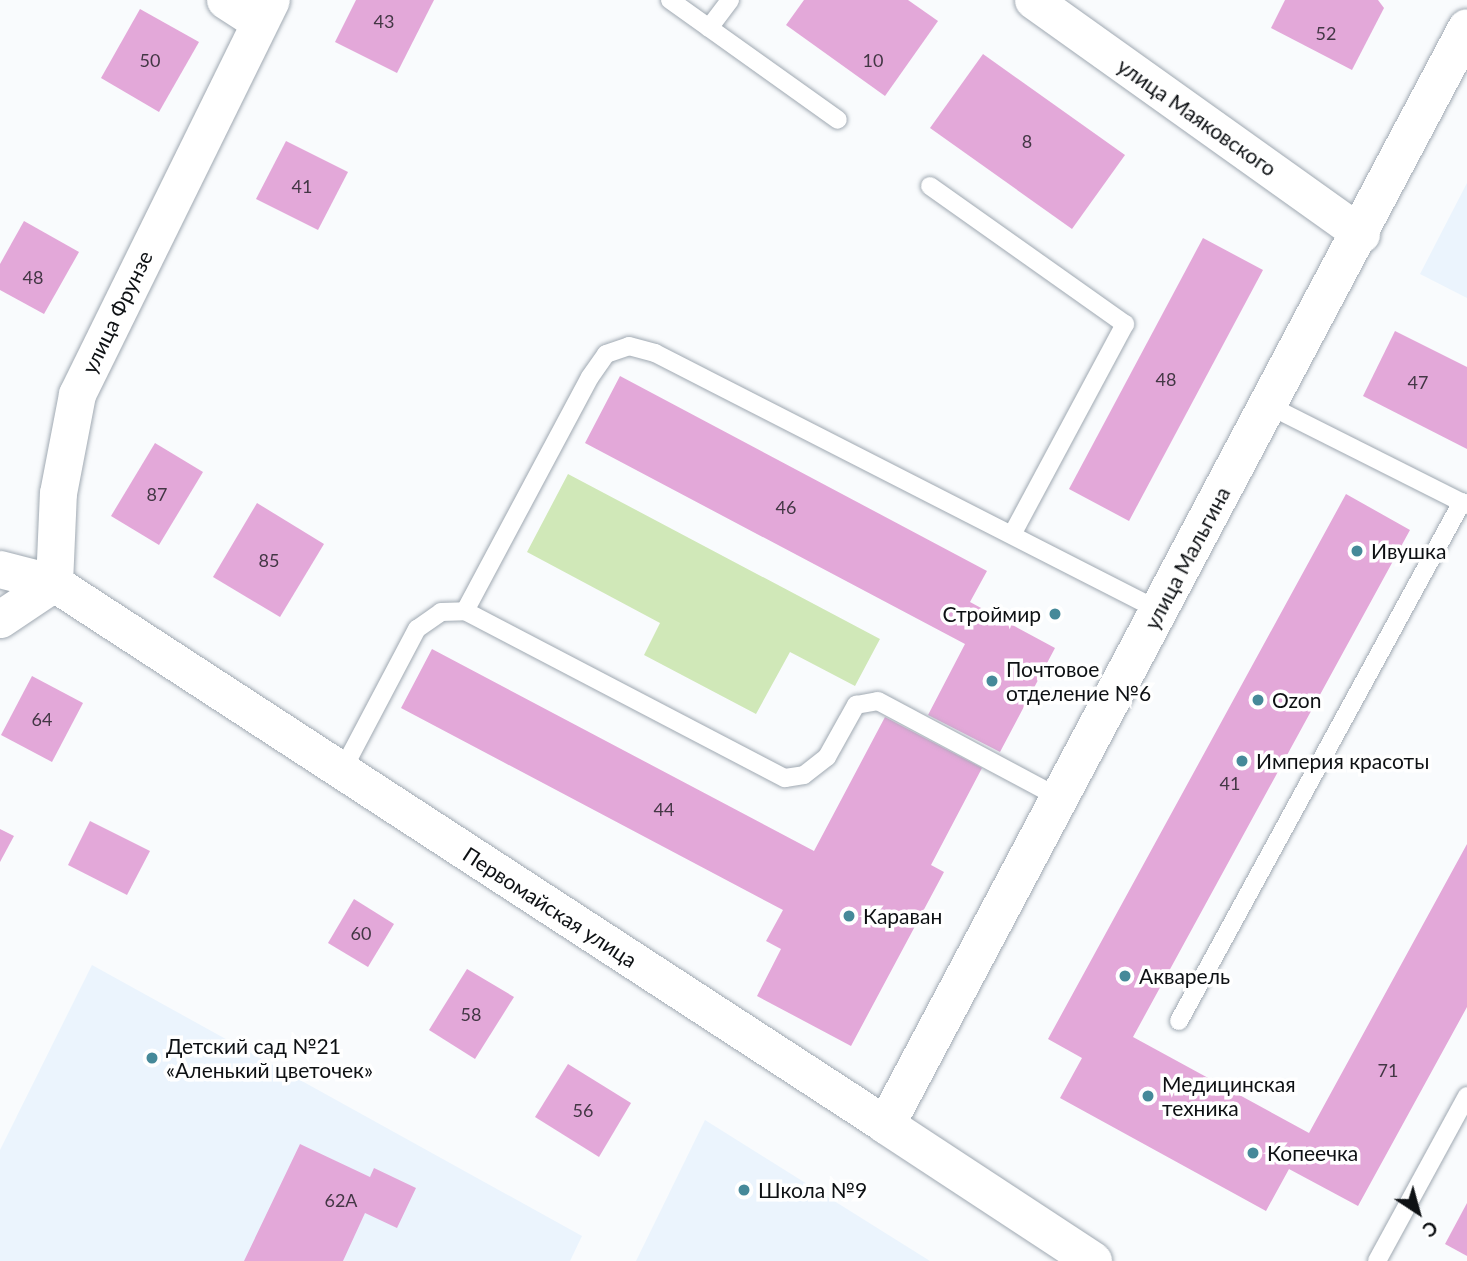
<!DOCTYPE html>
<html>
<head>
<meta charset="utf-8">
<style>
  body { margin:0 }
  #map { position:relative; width:1467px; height:1261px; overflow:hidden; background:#f9fbfd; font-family:Lato,sans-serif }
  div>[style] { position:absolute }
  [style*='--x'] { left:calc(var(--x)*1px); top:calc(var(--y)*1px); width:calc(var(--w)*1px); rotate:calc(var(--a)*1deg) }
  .built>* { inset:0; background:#ebf4fd }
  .green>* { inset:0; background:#d0e8b8 }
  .building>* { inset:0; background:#e3a8d9 }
  .roads { filter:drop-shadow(0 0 2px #a0a9b2) drop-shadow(0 0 2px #a0a9b2) }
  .lane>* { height:18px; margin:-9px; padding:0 9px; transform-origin:9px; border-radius:9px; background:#fff }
  .street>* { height:37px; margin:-18.5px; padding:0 18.5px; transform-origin:18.5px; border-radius:18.5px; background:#fff }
  .secondary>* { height:38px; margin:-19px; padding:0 19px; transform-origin:19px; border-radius:19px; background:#fff }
  .dots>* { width:19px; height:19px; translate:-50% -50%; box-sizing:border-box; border:4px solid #fff; border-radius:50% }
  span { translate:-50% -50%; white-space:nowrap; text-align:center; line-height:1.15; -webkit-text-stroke:7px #fff; paint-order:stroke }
  .number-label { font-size:18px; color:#433745 }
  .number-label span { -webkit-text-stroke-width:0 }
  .street-label { font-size:21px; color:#0e1114 }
  .poi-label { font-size:21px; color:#0e1114 }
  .left { translate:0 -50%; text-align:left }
  .right { translate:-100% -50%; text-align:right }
  .north { position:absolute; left:1383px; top:1177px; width:70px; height:70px; -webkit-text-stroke:5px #fff; paint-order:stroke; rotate:144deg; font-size:19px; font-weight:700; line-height:28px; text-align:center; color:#0e1114 }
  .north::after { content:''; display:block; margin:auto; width:24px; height:32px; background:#0e1114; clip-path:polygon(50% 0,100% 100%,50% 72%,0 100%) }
</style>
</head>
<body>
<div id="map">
  <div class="built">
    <i style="clip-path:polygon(1467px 183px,1467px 298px,1420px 274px)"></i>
    <i style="clip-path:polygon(92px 965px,582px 1236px,570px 1261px,0 1261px,0 1150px)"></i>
    <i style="clip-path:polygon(705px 1120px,930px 1261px,636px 1261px)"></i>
  </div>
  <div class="green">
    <i style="clip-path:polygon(568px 474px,880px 639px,855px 686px,790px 652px,756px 714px,644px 655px,660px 623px,527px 552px)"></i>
  </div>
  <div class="building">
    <i style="clip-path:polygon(356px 0,434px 0,397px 73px,335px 42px)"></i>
    <i style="clip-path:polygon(804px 0,908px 0,938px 21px,885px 96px,786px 25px)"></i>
    <i style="clip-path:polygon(1285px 0,1378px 0,1384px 8px,1352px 70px,1271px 28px)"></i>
    <i style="clip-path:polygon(140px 9px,199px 42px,159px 112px,101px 78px)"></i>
    <i style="clip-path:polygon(983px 54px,1125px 155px,1072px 229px,930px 128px)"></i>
    <i style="clip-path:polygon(286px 141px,348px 172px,318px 230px,256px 199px)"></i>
    <i style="clip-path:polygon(24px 221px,79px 252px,44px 314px,0 290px,0 264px)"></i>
    <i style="clip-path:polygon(1203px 238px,1263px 270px,1129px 521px,1069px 489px)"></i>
    <i style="clip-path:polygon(1395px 331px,1467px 367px,1467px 449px,1363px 396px)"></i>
    <i style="clip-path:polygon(620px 376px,987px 571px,970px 602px,1055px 648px,1000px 752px,928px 715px,965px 644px,585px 443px)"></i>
    <i style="clip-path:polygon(155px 443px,203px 472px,159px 545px,111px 516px)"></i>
    <i style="clip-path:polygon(1346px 494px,1410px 530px,1133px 1037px,1309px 1133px,1467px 844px,1467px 1007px,1358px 1206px,1289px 1169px,1266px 1211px,1060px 1098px,1082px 1058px,1048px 1039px)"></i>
    <i style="clip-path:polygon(257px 503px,324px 544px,280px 617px,213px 577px)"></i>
    <i style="clip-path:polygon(432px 649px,814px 851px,885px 717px,982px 768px,931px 865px,944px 872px,851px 1046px,757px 996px,781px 949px,766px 941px,783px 910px,401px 708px)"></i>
    <i style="clip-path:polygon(32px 676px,83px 703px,52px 762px,1px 735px)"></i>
    <i style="clip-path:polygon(90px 821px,150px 851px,127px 895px,68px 865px)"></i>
    <i style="clip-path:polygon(0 829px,14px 836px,0 862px)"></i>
    <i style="clip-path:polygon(354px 899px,394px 924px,368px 967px,328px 943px)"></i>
    <i style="clip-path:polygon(467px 969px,514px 997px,475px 1059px,429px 1030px)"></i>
    <i style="clip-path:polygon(568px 1064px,631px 1103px,599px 1157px,535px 1117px)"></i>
    <i style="clip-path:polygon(300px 1144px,370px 1177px,374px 1168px,416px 1188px,397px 1228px,365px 1213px,343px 1261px,244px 1261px)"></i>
    <i style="clip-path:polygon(1467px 1203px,1467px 1256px,1445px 1244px)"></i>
  </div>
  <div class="roads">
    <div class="lane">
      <i style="--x:670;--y:0;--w:206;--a:35.5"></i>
      <i style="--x:709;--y:28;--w:35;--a:-53"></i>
      <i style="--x:930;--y:186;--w:239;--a:35.3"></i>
      <i style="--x:1125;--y:324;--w:239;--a:118.2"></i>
      <i style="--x:1268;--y:405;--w:223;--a:26.7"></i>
      <i style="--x:465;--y:611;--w:265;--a:-61.9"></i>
      <i style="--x:590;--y:377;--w:28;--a:-55"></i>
      <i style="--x:606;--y:354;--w:24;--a:-19"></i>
      <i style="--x:629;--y:346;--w:27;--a:15"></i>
      <i style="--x:655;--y:353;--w:565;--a:27.06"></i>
      <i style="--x:342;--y:771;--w:161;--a:-62.2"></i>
      <i style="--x:417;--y:629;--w:29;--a:-35"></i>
      <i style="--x:441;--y:612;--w:24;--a:-2"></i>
      <i style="--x:465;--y:611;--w:361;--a:27.6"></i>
      <i style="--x:785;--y:778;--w:19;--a:-9"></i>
      <i style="--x:804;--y:775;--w:29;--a:-38"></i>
      <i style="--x:827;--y:757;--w:60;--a:-60.9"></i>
      <i style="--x:856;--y:705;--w:22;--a:-10"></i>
      <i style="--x:878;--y:701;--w:206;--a:28.1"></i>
      <i style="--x:1179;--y:1021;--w:591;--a:-61.4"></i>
      <i style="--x:1377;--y:1261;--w:188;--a:-61.4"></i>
    </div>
    <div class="street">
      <i style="--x:225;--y:0;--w:40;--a:32.9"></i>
      <i style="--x:1033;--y:0;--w:403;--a:35.5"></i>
      <i style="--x:0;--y:569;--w:56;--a:14.5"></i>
      <i style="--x:54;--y:583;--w:993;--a:33.08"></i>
      <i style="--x:0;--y:619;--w:65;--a:-33.7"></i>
      <i style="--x:54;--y:583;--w:90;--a:-87.5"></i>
      <i style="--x:58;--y:493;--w:101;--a:-79.1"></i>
      <i style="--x:77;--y:394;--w:439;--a:-63.8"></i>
    </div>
    <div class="secondary">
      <i style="--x:1093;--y:1261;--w:248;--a:-146.7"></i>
      <i style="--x:886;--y:1125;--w:1241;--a:-62.09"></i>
    </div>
  </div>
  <div class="dots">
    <i style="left:1357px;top:551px;background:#468999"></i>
    <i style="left:1055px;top:614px;background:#468999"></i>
    <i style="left:992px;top:681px;background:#468999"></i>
    <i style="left:1258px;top:700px;background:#468999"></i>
    <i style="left:1242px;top:761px;background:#468999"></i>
    <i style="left:849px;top:916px;background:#468999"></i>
    <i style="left:1125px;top:976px;background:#468999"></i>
    <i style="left:152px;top:1058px;background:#468999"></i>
    <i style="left:1148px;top:1096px;background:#468999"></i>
    <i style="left:1253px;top:1153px;background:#468999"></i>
    <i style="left:744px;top:1190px;background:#468999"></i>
  </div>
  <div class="number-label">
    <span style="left:384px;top:21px">43</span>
    <span style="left:1326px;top:33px">52</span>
    <span style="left:150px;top:60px">50</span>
    <span style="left:873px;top:60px">10</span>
    <span style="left:1027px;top:141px">8</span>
    <span style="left:302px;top:186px">41</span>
    <span style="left:33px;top:277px">48</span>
    <span style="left:1166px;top:379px">48</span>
    <span style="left:1418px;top:382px">47</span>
    <span style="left:157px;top:494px">87</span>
    <span style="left:786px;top:507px">46</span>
    <span style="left:269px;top:560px">85</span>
    <span style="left:42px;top:719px">64</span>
    <span style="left:1230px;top:783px">41</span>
    <span style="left:664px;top:809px">44</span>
    <span style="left:361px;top:933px">60</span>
    <span style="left:471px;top:1014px">58</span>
    <span style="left:1388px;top:1070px">71</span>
    <span style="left:583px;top:1110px">56</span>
    <span style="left:341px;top:1200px">62А</span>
  </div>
  <div class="street-label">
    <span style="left:1197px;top:117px;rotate:35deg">улица Маяковского</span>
    <span style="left:117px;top:312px;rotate:-64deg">улица Фрунзе</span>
    <span style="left:1187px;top:558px;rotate:-62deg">улица Мальгина</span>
    <span style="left:550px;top:907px;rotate:33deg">Первомайская улица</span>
  </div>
  <div class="poi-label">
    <span class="left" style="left:1371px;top:551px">Ивушка</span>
    <span class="right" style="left:1041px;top:614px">Строймир</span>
    <span class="left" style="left:1006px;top:681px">Почтовое<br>отделение №6</span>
    <span class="left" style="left:1272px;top:700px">Ozon</span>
    <span class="left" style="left:1256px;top:761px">Империя красоты</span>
    <span class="left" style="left:863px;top:916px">Караван</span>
    <span class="left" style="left:1139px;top:976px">Акварель</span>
    <span class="left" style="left:166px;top:1058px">Детский сад №21<br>«Аленький цветочек»</span>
    <span class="left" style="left:1162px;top:1096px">Медицинская<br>техника</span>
    <span class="left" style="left:1267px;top:1153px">Копеечка</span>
    <span class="left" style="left:758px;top:1190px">Школа №9</span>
  </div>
  <div class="north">С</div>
</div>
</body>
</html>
